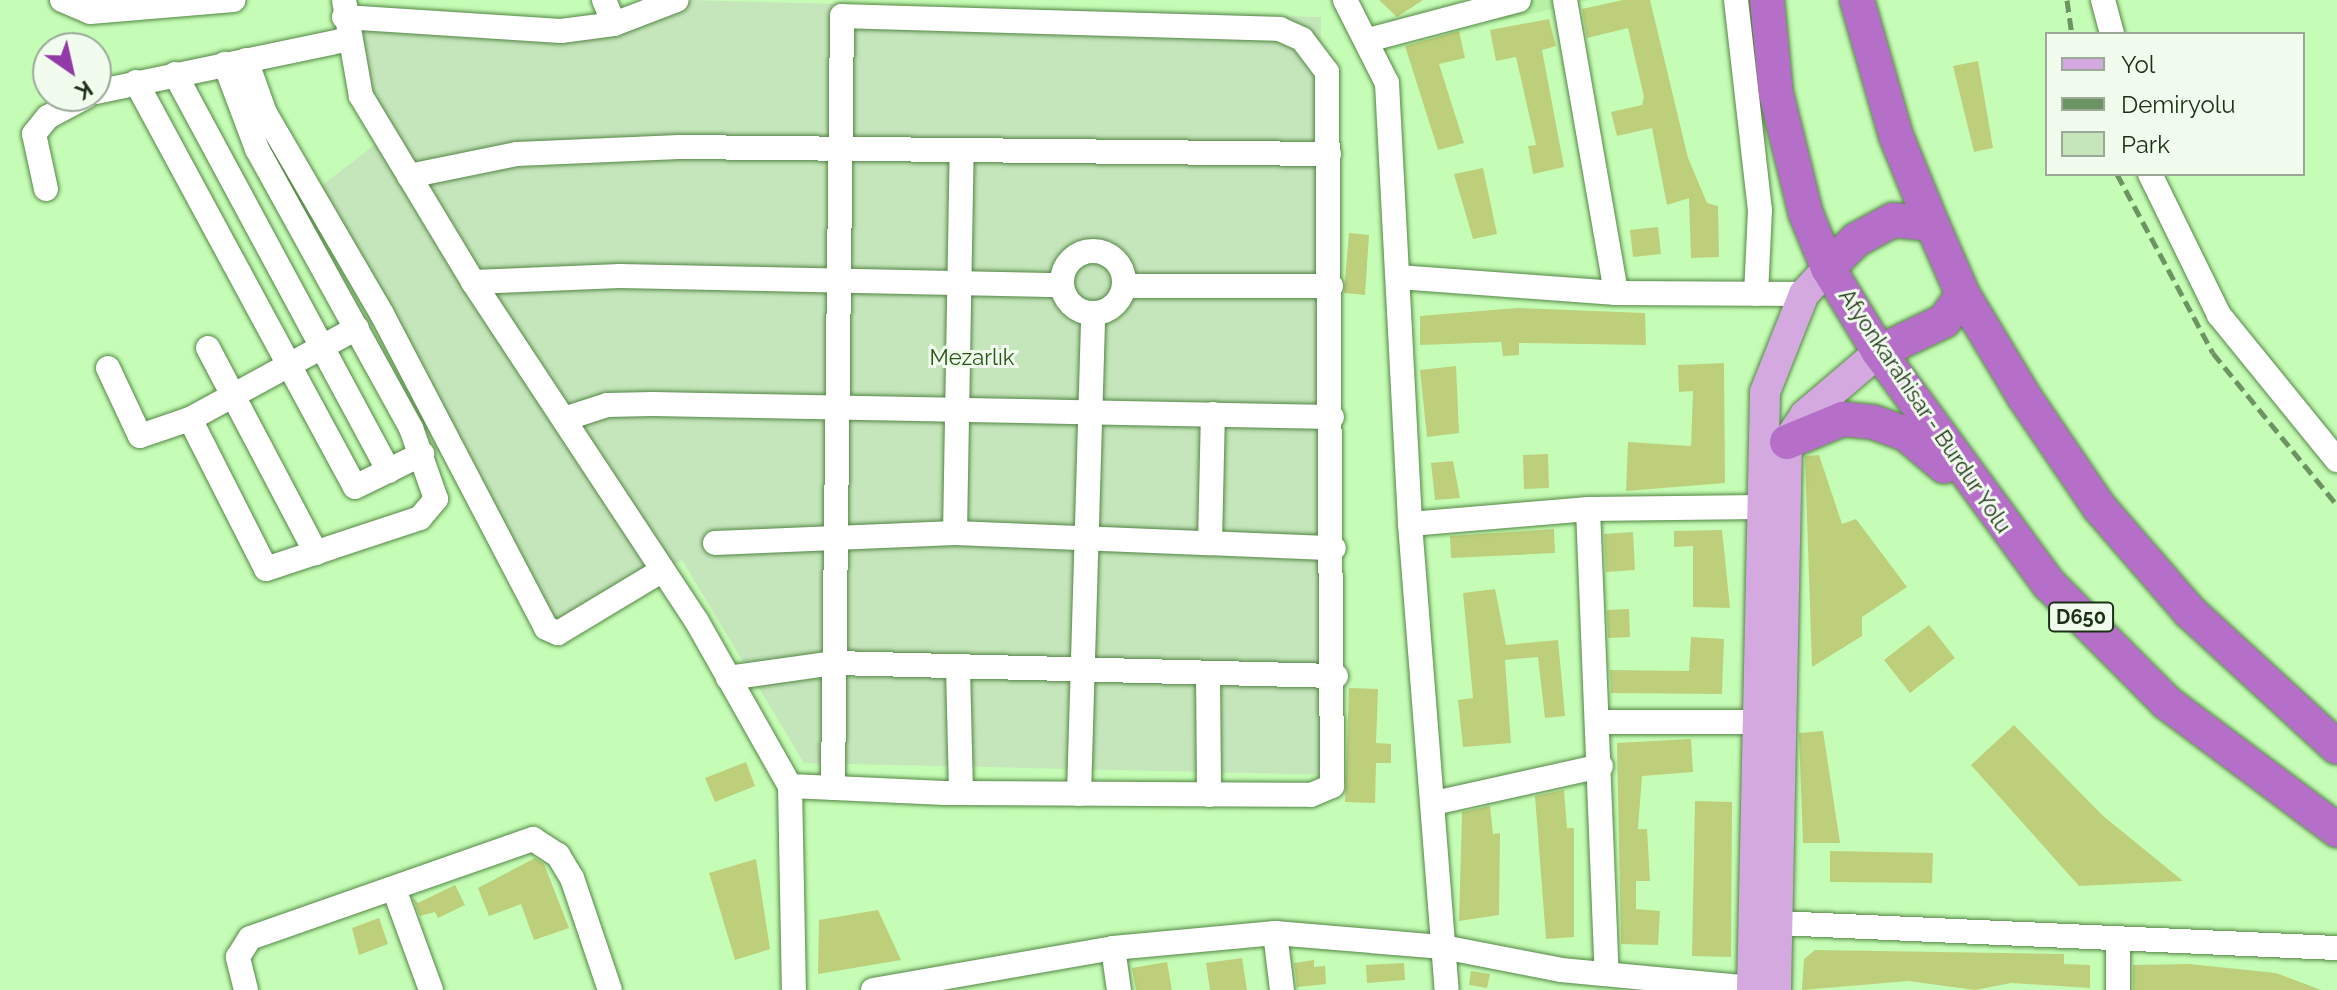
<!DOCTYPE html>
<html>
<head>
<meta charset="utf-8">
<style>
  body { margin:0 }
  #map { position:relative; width:2337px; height:990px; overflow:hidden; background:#c6fdb6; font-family:Raleway,sans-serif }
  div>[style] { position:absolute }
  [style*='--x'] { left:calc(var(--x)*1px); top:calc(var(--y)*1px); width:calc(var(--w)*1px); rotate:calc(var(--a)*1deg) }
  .built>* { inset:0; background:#b7f1a5 }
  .green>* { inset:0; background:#c5e6bb }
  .building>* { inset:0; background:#bdcf7a }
  .roads { filter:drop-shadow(0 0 2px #548645) drop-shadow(0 0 2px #548645) }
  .minor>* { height:24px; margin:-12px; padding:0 12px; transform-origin:12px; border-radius:12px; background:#fff }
  .minor>.ring { margin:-12px; padding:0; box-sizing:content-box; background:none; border:24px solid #fff; border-radius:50% }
  .major>* { height:30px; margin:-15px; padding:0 15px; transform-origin:15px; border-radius:15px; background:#d3a9df }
  .highway>* { height:34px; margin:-17px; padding:0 17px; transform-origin:17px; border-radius:17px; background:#b66fc9 }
  .rail>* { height:5px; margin-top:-2.5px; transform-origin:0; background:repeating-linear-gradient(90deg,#6d9362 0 12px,transparent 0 18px) }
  span { translate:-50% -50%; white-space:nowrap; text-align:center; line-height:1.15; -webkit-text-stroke:6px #f1fcee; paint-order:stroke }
  .shield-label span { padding:2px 6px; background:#f1fcee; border:2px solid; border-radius:6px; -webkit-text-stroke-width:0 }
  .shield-label { font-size:20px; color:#1b3014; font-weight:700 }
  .park-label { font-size:22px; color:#265813 }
  .street-label { font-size:22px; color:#1b3014 }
  .legend { position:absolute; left:2045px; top:32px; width:260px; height:144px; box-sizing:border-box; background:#f1fcee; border:2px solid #9baa97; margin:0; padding:10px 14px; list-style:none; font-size:24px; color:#1b3014 }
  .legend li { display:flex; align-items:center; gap:16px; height:40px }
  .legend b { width:40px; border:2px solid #9baa97 }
  .north { position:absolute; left:32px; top:32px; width:80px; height:80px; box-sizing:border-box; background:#f1fcee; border:2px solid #9baa97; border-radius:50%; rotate:146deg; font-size:22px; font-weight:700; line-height:32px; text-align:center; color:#1b3014 }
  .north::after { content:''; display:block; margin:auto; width:28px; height:36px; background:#923ba8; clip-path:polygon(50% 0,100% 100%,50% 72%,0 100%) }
</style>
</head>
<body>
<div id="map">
  <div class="built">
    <i style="clip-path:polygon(1487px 0,1590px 0,1500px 21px)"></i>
  </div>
  <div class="green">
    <i style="clip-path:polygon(690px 0,1321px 17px,1319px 201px,1337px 775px,804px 763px,682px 560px,555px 630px,312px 193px,377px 143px,337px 21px,614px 24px)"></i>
  </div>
  <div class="building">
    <i style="clip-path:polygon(1379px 0,1423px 0,1397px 17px)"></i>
    <i style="clip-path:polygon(1623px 0,1650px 0,1688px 158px,1707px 203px,1718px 206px,1719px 257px,1691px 258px,1689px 198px,1667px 205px,1652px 128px,1617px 136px,1611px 112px,1642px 105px,1644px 97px,1628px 28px,1587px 38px,1582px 9px)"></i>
    <i style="clip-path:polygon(1549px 19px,1556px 46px,1542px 50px,1564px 167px,1533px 174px,1528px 146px,1536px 145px,1516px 57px,1496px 61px,1490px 30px)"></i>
    <i style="clip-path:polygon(1459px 31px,1465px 58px,1439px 64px,1464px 143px,1438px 150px,1405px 46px)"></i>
    <i style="clip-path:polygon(1978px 61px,1993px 148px,1974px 152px,1953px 66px)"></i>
    <i style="clip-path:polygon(1483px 168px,1497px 234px,1473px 239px,1454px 174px)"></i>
    <i style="clip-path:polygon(1658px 227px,1661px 254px,1633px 257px,1630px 230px)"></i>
    <i style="clip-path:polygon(1349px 233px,1369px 235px,1365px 295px,1344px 293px)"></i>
    <i style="clip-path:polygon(1517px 308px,1645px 313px,1646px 345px,1519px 343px,1519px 355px,1503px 356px,1501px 342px,1420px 345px,1420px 316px)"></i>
    <i style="clip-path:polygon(1724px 363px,1725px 483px,1626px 491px,1628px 442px,1691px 446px,1693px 391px,1679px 392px,1678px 365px)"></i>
    <i style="clip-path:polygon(1456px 366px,1459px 433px,1427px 437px,1420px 370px)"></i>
    <i style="clip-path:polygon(1548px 454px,1549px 488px,1524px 489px,1523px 455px)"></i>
    <i style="clip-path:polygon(1819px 455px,1842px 524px,1856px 519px,1907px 587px,1862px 617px,1862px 636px,1812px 667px,1805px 456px)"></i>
    <i style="clip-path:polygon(1453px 461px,1460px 498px,1435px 500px,1431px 463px)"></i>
    <i style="clip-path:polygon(1554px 529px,1555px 553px,1451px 558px,1450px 536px)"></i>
    <i style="clip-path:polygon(1722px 530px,1730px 608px,1693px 607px,1693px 546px,1674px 547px,1674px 531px)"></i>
    <i style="clip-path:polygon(1633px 532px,1635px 570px,1606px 572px,1604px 534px)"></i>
    <i style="clip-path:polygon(1495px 589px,1506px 645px,1558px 640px,1565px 716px,1545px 718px,1538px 657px,1505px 660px,1511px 743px,1463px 747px,1458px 700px,1473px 698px,1463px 593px)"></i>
    <i style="clip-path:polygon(1629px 609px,1630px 637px,1608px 638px,1607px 610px)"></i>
    <i style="clip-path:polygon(1929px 625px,1955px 658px,1910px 693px,1884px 660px)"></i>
    <i style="clip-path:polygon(1691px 637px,1724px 639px,1722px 694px,1611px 693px,1610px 670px,1689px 671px)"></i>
    <i style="clip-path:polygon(1349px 688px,1378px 689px,1376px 743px,1391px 744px,1391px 763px,1376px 763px,1375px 803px,1345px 802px)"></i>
    <i style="clip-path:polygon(2014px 725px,2102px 815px,2183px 881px,2079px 886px,1971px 765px)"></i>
    <i style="clip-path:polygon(1823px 731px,1840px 843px,1803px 843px,1799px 733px)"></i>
    <i style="clip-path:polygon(1691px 739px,1693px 772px,1642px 776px,1638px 829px,1647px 829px,1650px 881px,1636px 881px,1636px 909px,1660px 911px,1658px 945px,1621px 944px,1617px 743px)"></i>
    <i style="clip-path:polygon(746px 762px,755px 786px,715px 802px,705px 778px)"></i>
    <i style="clip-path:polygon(1564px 790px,1567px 828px,1574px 828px,1574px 937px,1546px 939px,1535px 796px)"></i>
    <i style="clip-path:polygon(1695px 801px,1732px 802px,1731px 957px,1692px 956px)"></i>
    <i style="clip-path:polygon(1490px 806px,1493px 834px,1500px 833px,1499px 915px,1459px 921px,1462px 812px)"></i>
    <i style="clip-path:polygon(1830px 851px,1933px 853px,1932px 883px,1830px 882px)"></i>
    <i style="clip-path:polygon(535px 858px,544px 864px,569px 928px,534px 940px,521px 904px,489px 916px,478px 888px)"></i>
    <i style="clip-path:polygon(756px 859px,770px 949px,735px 960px,709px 873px)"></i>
    <i style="clip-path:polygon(455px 885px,465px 905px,438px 918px,435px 912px,420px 916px,413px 898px,418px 903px)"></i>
    <i style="clip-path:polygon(878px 910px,901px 960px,818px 974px,819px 920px)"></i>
    <i style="clip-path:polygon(379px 918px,388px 944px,359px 955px,352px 928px)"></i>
    <i style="clip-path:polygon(1815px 950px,2064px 954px,2064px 964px,2090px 965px,2090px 988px,2011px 983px,1975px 990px,1908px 981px,1802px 990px,1804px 959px)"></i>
    <i style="clip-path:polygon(1242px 958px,1247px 990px,1210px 990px,1206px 963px)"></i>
    <i style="clip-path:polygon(1314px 960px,1314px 967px,1325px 966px,1326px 984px,1297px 987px,1294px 963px)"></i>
    <i style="clip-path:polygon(1167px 962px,1172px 990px,1136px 990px,1132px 968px)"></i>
    <i style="clip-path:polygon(1404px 963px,1405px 980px,1367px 983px,1366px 965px)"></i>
    <i style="clip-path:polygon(2189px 964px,2276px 973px,2321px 990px,2133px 990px,2133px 965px)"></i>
    <i style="clip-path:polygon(1471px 971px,1490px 974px,1487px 988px,1469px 985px)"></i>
  </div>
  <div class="roads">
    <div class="minor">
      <i style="--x:62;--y:0;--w:30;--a:23"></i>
      <i style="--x:90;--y:12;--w:144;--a:-4.8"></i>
      <i style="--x:344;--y:0;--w:97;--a:80"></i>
      <i style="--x:361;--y:96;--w:217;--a:58.9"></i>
      <i style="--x:473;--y:282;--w:405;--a:56.6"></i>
      <i style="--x:696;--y:620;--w:191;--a:60.5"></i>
      <i style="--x:790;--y:786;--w:204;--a:88.9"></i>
      <i style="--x:604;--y:0;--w:26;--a:67"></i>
      <i style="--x:1345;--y:0;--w:93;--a:63.2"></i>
      <i style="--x:1387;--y:83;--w:442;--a:87"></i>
      <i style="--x:1410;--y:524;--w:467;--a:85.5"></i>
      <i style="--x:1565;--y:0;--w:297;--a:80.1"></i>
      <i style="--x:1736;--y:0;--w:211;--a:83.5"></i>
      <i style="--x:1760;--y:210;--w:84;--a:92.7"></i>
      <i style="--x:2103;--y:0;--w:35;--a:75"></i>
      <i style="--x:344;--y:17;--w:217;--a:3.7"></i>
      <i style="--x:561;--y:31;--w:53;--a:-7.5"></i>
      <i style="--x:614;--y:24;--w:67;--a:-20.9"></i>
      <i style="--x:1368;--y:40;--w:156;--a:-14.8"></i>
      <i style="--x:246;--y:60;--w:56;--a:70.3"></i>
      <i style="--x:265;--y:113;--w:233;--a:59.8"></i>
      <i style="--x:382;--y:314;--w:354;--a:62.4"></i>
      <i style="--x:546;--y:628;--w:13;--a:23"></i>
      <i style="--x:558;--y:633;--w:122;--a:-31"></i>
      <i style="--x:175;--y:74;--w:451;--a:61.7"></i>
      <i style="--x:136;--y:82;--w:460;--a:61.6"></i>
      <i style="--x:355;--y:487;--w:75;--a:-26.2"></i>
      <i style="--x:96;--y:92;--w:258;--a:-11.8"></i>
      <i style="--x:2150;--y:174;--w:157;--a:63.9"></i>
      <i style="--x:2219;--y:315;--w:187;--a:50.9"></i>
      <i style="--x:409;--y:176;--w:110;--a:-11.5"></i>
      <i style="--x:517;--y:154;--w:162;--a:-2.5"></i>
      <i style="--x:679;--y:147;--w:650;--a:0.62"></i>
      <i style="--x:46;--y:189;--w:56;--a:-102.3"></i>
      <i style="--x:34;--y:134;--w:22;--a:-51"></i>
      <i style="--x:48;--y:117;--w:44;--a:-28.3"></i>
      <i class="ring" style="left:1062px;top:251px;width:38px;height:38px"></i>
      <i style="--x:1398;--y:277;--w:219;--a:4.2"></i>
      <i style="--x:1616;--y:293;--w:188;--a:0.3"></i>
      <i style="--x:473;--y:282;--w:147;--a:-2.3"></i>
      <i style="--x:620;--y:276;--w:441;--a:1.2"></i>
      <i style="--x:1124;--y:286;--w:207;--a:0"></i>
      <i style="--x:208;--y:348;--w:232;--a:62.2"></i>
      <i style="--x:108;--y:368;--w:75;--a:64.8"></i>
      <i style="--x:140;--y:436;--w:53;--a:-18.8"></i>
      <i style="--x:190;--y:419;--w:190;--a:-28.6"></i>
      <i style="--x:190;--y:419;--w:168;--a:63.1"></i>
      <i style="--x:266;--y:569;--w:162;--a:-18.3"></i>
      <i style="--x:420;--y:518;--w:25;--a:-50"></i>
      <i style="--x:436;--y:499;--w:75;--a:-109.4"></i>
      <i style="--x:411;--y:428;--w:319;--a:-118.9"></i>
      <i style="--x:257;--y:149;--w:91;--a:-110.6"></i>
      <i style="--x:564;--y:419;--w:45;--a:-18"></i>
      <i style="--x:607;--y:405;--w:45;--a:-1.3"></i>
      <i style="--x:652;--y:404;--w:680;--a:1.1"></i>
      <i style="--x:1588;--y:509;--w:172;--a:-0.7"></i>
      <i style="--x:1410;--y:524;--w:179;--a:-4.8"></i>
      <i style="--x:1588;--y:509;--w:465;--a:87.7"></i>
      <i style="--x:955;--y:533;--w:383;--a:-89"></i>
      <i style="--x:715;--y:543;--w:240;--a:-2.4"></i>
      <i style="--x:955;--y:533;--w:379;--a:2.3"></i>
      <i style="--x:1210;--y:543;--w:129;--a:-88.7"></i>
      <i style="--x:958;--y:668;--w:125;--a:88.6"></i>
      <i style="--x:1208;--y:674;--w:121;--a:89.5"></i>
      <i style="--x:728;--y:678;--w:108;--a:-8"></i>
      <i style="--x:835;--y:663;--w:501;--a:1.49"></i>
      <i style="--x:1599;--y:722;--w:155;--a:0"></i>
      <i style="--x:790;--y:786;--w:155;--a:2.6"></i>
      <i style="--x:945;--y:793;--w:16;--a:0"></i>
      <i style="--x:961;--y:793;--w:350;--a:0.3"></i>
      <i style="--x:1311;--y:795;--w:23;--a:-23"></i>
      <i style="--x:1332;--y:786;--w:714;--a:-90.4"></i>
      <i style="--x:1327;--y:72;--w:41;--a:-127.1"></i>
      <i style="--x:1302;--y:39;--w:24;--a:-156"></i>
      <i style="--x:1280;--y:29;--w:438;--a:-178.3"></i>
      <i style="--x:842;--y:16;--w:772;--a:90.67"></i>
      <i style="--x:1079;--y:794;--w:481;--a:-88.3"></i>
      <i style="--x:1434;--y:803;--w:171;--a:-12.5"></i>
      <i style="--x:394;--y:889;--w:108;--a:69.9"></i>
      <i style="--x:1777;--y:923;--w:561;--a:2.56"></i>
      <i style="--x:1275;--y:933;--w:57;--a:83"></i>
      <i style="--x:1113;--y:948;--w:42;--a:81.9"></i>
      <i style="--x:246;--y:990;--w:34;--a:-104"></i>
      <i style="--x:238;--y:957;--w:22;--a:-58"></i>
      <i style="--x:250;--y:938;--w:300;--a:-19.3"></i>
      <i style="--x:533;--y:839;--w:30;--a:33"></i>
      <i style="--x:558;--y:855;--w:27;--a:59"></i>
      <i style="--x:572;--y:878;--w:118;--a:71.3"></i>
      <i style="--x:873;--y:990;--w:244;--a:-9.9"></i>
      <i style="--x:1113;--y:948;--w:163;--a:-5.3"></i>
      <i style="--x:1275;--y:933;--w:169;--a:4.8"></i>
      <i style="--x:1443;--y:947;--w:120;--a:11"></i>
      <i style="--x:1561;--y:970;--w:192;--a:5.4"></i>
      <i style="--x:2118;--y:990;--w:48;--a:-90"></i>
    </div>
    <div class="major">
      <i style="--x:1752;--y:990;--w:598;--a:-88.75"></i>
      <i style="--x:1765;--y:392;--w:105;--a:-68.3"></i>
      <i style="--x:1804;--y:294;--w:35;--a:-47"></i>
      <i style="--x:1776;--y:990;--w:548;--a:-88.85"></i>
      <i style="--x:1787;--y:442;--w:32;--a:-56"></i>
      <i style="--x:1805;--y:415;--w:97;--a:-40.4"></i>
    </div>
    <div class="highway">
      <i style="--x:1767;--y:0;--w:93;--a:84.5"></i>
      <i style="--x:1776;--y:93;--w:125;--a:76.1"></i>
      <i style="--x:1806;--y:214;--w:58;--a:67.8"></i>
      <i style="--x:1828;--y:268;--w:98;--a:58.7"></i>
      <i style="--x:1879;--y:352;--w:288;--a:53.8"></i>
      <i style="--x:2049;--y:584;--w:166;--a:45.2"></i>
      <i style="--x:2166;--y:702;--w:214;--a:36.8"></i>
      <i style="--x:1857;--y:0;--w:141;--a:74"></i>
      <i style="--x:1896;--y:136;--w:95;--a:67.8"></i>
      <i style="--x:1932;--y:224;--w:77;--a:66.4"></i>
      <i style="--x:1963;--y:295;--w:120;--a:59"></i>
      <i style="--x:2025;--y:398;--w:132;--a:55.8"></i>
      <i style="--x:2099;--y:507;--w:138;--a:49.1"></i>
      <i style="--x:2189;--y:611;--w:201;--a:42.6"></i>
      <i style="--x:1828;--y:268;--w:40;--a:-45"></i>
      <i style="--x:1856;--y:240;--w:42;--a:-28.4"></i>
      <i style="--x:1893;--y:220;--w:39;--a:6"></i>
      <i style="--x:1879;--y:352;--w:72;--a:-25.5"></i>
      <i style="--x:1944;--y:321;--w:32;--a:-54"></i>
      <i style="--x:1787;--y:442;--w:61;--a:-22.3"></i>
      <i style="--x:1843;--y:419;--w:30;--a:6"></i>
      <i style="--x:1873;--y:422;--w:35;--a:20"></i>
      <i style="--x:1906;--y:434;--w:50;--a:40.1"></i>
    </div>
  </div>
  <div class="rail">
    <i style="--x:2067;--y:0;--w:34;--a:82"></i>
    <i style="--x:2117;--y:174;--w:203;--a:61.8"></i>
    <i style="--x:2213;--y:353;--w:196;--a:50.8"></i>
  </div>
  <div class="shield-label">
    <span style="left:2081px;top:617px">D650</span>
  </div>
  <div class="park-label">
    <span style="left:972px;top:358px">Mezarlık</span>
  </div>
  <div class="street-label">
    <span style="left:1925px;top:411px;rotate:56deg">Afyonkarahisar - Burdur Yolu</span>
  </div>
  <ul class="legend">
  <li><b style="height:10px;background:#d3a9df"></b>Yol</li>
  <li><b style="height:10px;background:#6d9362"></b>Demiryolu</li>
  <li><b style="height:22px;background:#c5e6bb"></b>Park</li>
  </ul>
  <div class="north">K</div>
</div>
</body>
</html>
